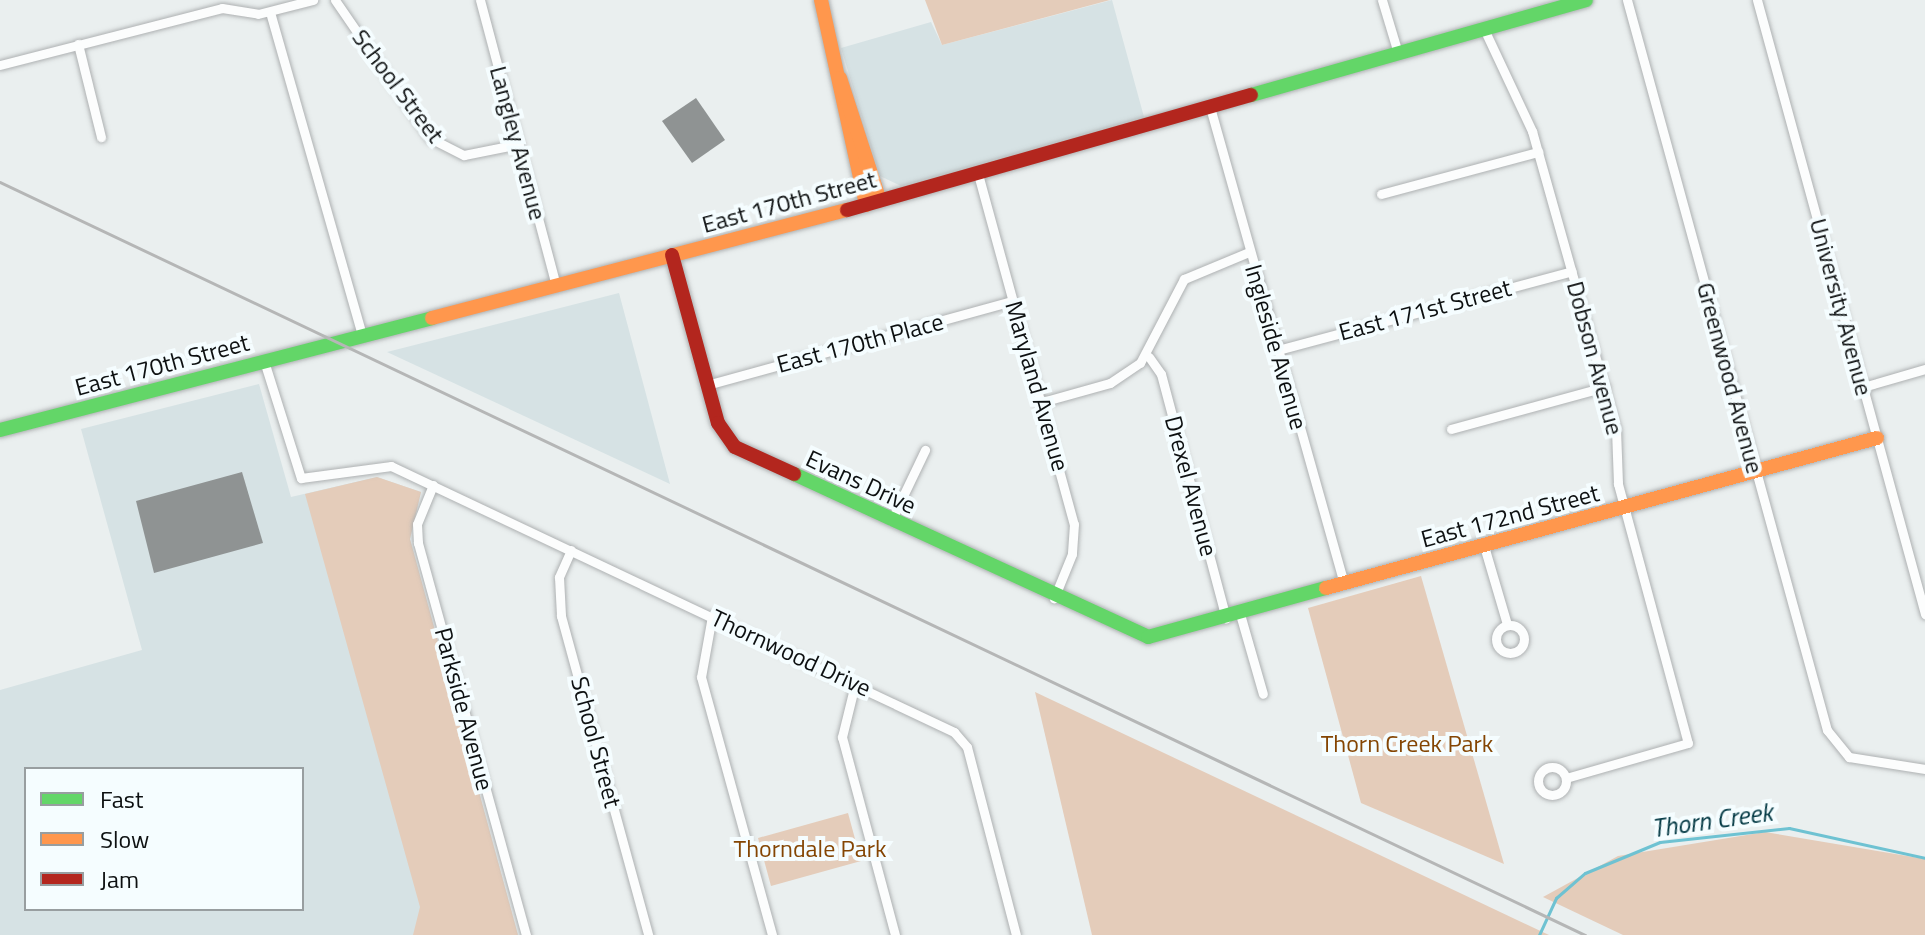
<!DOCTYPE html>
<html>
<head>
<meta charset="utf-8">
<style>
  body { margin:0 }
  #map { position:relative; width:1925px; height:935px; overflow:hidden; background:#eaefef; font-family:"Titillium Web",sans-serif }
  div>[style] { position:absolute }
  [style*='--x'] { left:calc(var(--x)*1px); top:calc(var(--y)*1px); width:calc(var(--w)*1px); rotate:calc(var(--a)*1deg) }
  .built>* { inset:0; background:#d6e2e4 }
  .green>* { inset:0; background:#e4ccba }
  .stream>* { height:3px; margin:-1.5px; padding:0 1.5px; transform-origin:1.5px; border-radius:1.5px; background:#6ec2d2 }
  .building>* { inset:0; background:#8f9393 }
  .roads { filter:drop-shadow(0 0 2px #aeb1b2) drop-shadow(0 0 2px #aeb1b2) }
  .street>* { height:9px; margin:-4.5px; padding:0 4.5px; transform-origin:4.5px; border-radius:4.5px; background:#fcfdfd }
  .street>.ring { margin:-4.5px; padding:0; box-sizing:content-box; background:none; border:9px solid #fcfdfd; border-radius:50% }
  .fast>* { height:14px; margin:-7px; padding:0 7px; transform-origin:7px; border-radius:7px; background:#63d668 }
  .slow>* { height:14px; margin:-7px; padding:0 7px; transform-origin:7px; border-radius:7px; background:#ff974d }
  .jam>* { height:14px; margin:-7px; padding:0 7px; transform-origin:7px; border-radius:7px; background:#b3261e }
  .rail>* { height:3px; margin:-1.5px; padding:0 1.5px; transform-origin:1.5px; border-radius:1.5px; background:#b5b6b6 }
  span { translate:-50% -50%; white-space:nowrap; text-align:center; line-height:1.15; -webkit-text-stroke:8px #f5fdff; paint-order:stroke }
  .street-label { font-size:24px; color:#0d1011 }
  .park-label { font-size:24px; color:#844503 }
  .water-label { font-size:26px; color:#023843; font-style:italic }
  .legend { position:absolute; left:24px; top:767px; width:280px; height:144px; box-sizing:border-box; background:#f5fdff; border:2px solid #989ea0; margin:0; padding:10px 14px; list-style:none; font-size:24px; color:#0d1011 }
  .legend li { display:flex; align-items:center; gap:16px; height:40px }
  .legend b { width:40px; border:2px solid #989ea0 }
</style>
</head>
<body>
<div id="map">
  <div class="built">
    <i style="clip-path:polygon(1112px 0,1144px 117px,901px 186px,880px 176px,841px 48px,931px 22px,942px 45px)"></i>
    <i style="clip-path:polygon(619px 293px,670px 484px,387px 352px)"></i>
    <i style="clip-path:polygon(evenodd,259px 384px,291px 497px,377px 477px,421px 492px,410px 539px,518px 935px,0 935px,0 690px,142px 650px,81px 429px,259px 384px,26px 769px,302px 769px,302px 909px,26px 909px,26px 769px)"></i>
  </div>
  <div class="green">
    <i style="clip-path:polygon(925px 0,1110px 0,942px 45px)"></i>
    <i style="clip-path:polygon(377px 477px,421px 492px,410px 539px,518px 935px,413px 935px,420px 907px,305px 494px)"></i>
    <i style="clip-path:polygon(1421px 576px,1504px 864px,1361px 803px,1308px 608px)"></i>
    <i style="clip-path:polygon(1035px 692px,1549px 935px,1092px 935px)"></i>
    <i style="clip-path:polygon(848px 813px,861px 861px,771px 886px,758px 838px)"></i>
    <i style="clip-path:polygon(1765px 832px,1925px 859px,1925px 935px,1623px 935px,1543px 897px,1618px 856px)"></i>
  </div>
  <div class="stream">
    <i style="--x:1539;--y:935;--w:41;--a:-65.3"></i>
    <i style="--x:1556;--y:898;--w:38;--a:-41"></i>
    <i style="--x:1585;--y:873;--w:81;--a:-22.5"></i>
    <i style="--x:1660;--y:842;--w:130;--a:-6.2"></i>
    <i style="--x:1789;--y:828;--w:139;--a:12.4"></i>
  </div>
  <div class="building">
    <i style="clip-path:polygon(696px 98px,725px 140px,692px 163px,662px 121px)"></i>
    <i style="clip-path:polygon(242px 472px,263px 543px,154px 573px,136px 501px)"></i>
  </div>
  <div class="roads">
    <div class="street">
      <i style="--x:335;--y:0;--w:168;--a:55.5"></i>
      <i style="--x:430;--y:138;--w:38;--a:27"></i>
      <i style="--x:464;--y:155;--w:56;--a:-11.3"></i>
      <i style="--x:480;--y:0;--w:295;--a:75.1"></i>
      <i style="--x:1382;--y:0;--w:55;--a:73.2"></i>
      <i style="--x:1627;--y:0;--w:757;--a:74.68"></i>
      <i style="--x:1827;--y:730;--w:35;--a:51"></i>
      <i style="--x:1849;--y:757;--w:77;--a:9"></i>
      <i style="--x:1757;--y:0;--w:637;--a:74.7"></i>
      <i style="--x:270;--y:12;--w:337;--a:74.1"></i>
      <i style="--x:1484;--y:29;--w:113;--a:64.8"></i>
      <i style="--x:1532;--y:131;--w:310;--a:74.3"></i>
      <i style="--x:1616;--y:429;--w:55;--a:87.9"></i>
      <i style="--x:1618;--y:484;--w:268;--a:74.9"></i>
      <i style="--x:1688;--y:743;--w:127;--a:164"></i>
      <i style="--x:78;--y:44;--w:96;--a:76.1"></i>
      <i style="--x:0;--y:65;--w:229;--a:-14.4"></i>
      <i style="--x:222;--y:8;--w:36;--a:9"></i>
      <i style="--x:258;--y:14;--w:57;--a:-14.3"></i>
      <i style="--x:1210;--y:107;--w:496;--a:74.3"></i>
      <i style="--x:978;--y:174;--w:363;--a:74.7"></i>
      <i style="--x:1074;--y:524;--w:30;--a:94"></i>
      <i style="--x:1072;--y:554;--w:48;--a:112.2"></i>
      <i style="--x:1381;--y:194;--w:163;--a:-15"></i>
      <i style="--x:1278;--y:350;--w:304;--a:-15"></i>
      <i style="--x:1149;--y:357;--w:21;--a:55"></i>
      <i style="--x:1161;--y:374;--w:253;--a:75.1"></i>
      <i style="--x:264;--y:361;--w:123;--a:72.5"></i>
      <i style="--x:301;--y:478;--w:91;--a:-7.6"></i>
      <i style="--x:391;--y:466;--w:623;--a:25.29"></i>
      <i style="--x:954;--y:732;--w:20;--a:49"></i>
      <i style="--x:967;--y:747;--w:194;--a:75.4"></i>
      <i style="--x:707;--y:385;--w:317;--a:-15.4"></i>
      <i style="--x:1863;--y:387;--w:65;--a:-16.2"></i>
      <i style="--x:1042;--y:402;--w:71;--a:-15.6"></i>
      <i style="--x:1110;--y:383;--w:36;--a:-34"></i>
      <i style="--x:1140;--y:363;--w:95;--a:-62.4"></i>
      <i style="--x:1184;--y:279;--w:70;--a:-22.6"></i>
      <i style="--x:1451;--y:429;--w:160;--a:-15.3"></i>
      <i style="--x:433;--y:485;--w:42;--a:112.3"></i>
      <i style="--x:417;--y:524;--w:19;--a:87"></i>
      <i style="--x:418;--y:543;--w:407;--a:74.6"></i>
      <i style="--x:891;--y:521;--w:79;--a:-64.4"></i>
      <i style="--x:1484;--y:546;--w:81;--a:73.6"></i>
      <i style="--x:571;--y:550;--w:30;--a:114"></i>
      <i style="--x:559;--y:577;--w:39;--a:87"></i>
      <i style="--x:561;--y:616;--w:331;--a:74.7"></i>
      <i style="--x:1240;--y:614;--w:83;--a:74"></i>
      <i style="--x:712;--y:616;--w:62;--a:100.2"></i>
      <i style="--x:701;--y:677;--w:268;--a:74.6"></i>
      <i class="ring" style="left:1496px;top:625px;width:19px;height:19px"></i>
      <i style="--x:855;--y:684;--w:55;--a:103.8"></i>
      <i style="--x:842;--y:737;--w:205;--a:75"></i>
      <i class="ring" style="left:1538px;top:767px;width:19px;height:19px"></i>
    </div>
    <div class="fast">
      <i style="--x:1251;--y:95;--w:348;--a:-15.8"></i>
      <i style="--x:0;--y:430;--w:446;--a:-14.5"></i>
      <i style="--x:794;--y:474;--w:390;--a:24.7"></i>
      <i style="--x:1148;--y:637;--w:185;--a:-15.4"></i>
    </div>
    <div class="slow">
      <i style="--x:821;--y:0;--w:210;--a:77.6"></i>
      <i style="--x:840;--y:78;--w:129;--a:72"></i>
      <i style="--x:432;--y:318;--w:429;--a:-14.6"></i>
      <i style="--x:1326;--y:588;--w:571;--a:-15.23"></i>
    </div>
    <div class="jam">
      <i style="--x:847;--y:210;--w:420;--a:-15.9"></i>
      <i style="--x:672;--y:255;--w:174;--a:74.7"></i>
      <i style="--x:718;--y:423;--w:29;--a:55"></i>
      <i style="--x:735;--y:447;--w:65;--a:24.6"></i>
    </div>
  </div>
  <div class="rail">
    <i style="--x:0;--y:182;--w:1755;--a:25.41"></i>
  </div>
  <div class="street-label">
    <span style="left:398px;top:86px;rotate:53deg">School Street</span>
    <span style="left:518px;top:143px;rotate:75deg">Langley Avenue</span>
    <span style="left:789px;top:202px;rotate:-15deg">East 170th Street</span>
    <span style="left:1841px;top:307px;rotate:75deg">University Avenue</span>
    <span style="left:1425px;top:310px;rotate:-15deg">East 171st Street</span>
    <span style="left:860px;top:343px;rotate:-15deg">East 170th Place</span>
    <span style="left:1276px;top:347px;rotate:74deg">Ingleside Avenue</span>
    <span style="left:1595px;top:358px;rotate:75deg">Dobson Avenue</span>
    <span style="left:162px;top:365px;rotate:-15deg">East 170th Street</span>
    <span style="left:1730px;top:378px;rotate:75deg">Greenwood Avenue</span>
    <span style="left:1037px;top:386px;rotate:74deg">Maryland Avenue</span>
    <span style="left:861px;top:482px;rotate:25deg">Evans Drive</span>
    <span style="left:1191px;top:486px;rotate:75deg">Drexel Avenue</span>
    <span style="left:1510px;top:516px;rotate:-15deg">East 172nd Street</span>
    <span style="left:791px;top:653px;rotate:25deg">Thornwood Drive</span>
    <span style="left:464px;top:709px;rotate:75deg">Parkside Avenue</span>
    <span style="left:596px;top:742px;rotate:75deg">School Street</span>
  </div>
  <div class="park-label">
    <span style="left:1407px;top:744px">Thorn Creek Park</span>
    <span style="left:810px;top:849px">Thorndale Park</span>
  </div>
  <div class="water-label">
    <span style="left:1712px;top:820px;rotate:-8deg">Thorn Creek</span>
  </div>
  <ul class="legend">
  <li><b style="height:10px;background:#63d668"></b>Fast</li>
  <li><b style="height:10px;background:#ff974d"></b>Slow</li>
  <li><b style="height:10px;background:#b3261e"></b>Jam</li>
  </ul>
</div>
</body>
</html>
